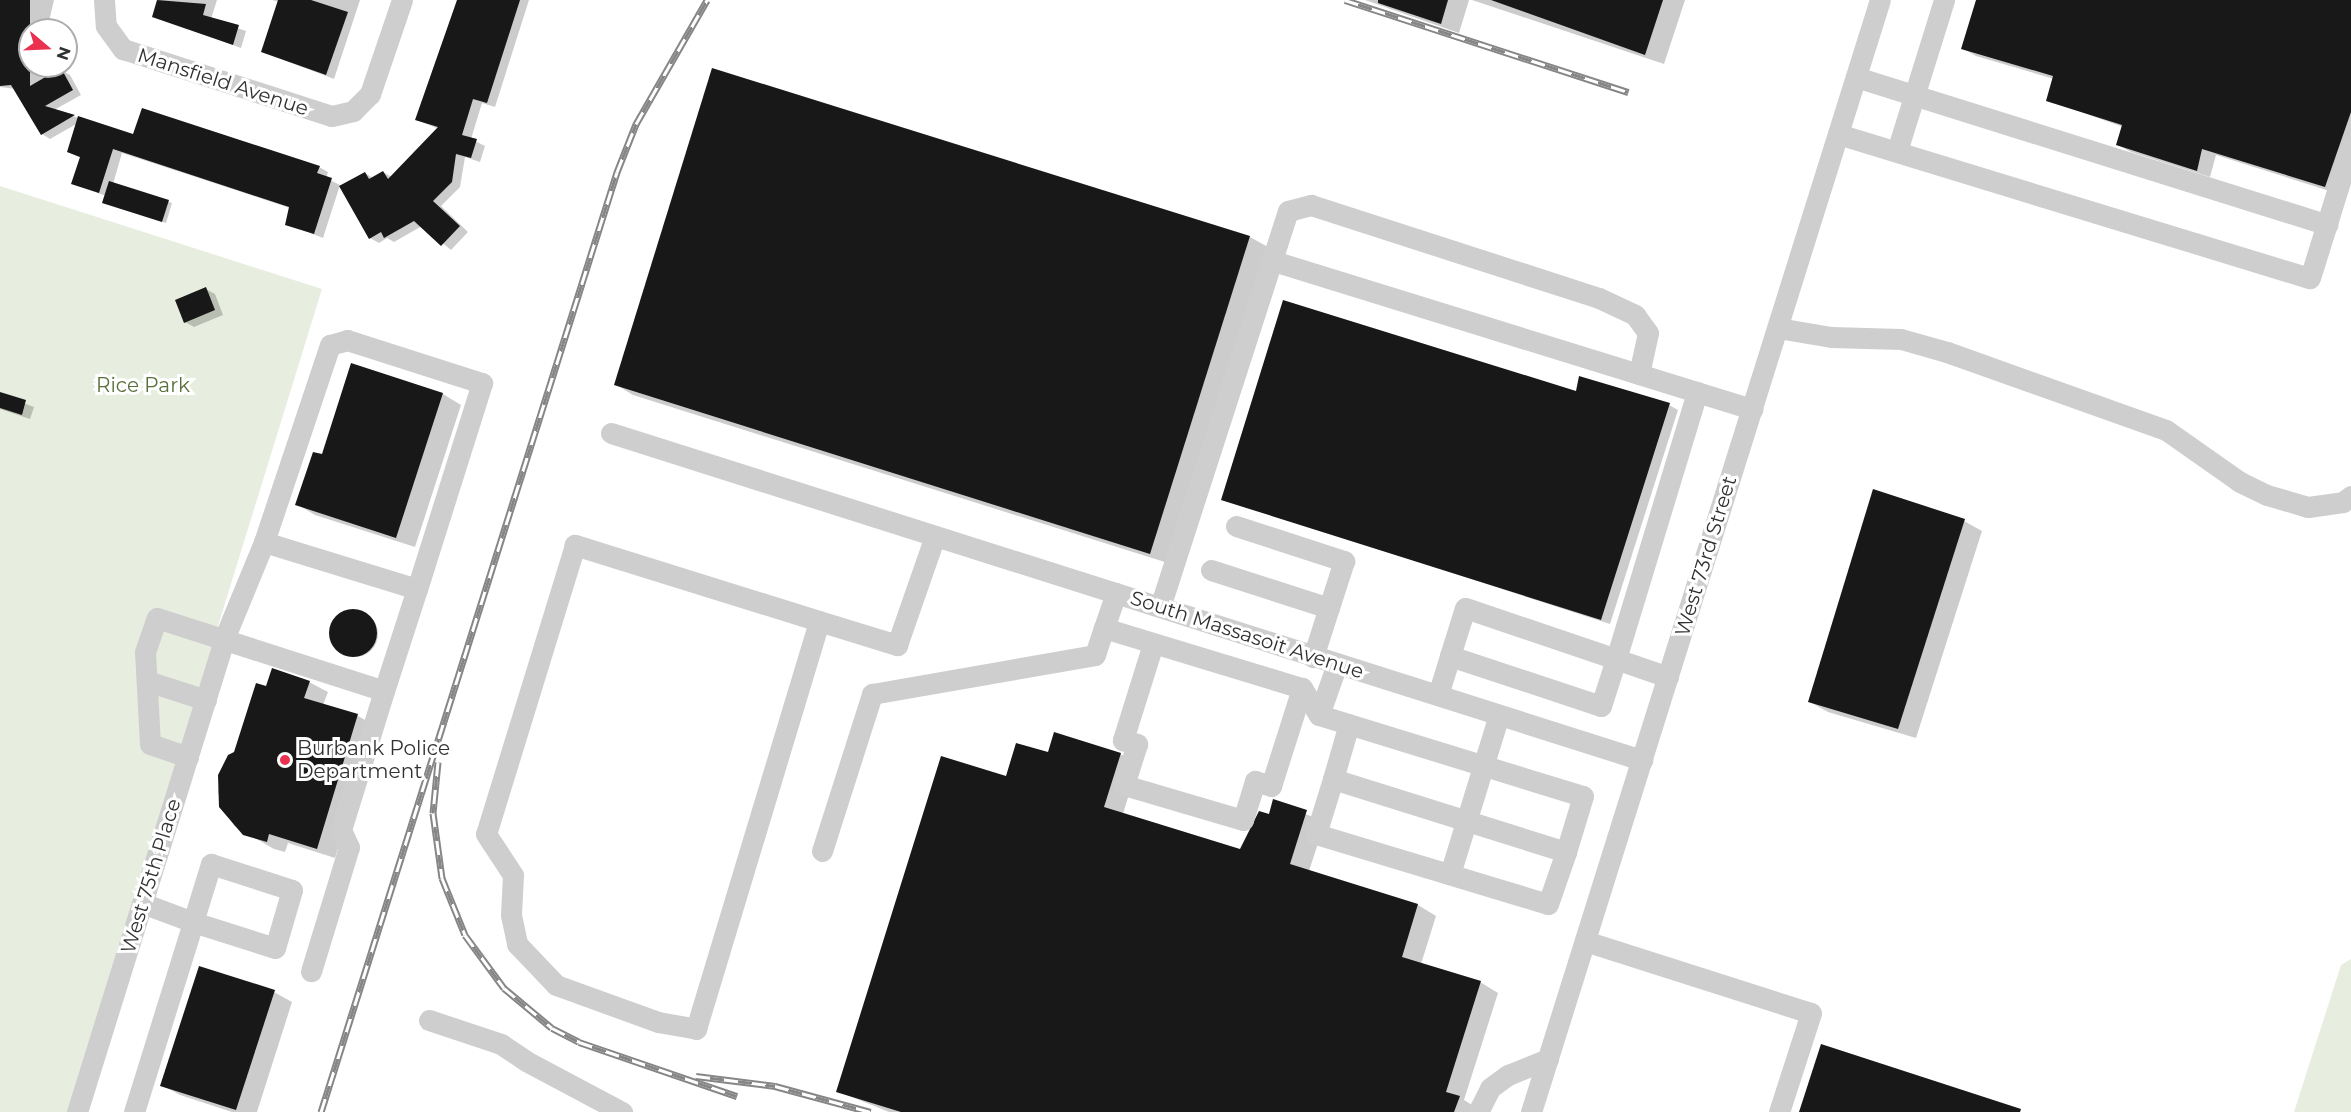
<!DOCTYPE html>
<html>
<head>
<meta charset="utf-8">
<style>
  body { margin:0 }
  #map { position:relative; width:2351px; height:1112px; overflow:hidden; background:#fff; font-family:Montserrat,sans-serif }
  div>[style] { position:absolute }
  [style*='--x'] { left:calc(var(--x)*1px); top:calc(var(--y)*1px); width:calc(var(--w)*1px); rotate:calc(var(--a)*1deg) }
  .green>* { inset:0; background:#e8eedf }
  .shadow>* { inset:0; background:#0003 }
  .round { border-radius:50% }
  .building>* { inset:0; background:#181818 }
  .minor>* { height:21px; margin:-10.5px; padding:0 10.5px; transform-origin:10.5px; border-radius:10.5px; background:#cecece }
  .rail>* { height:7px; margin-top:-3.5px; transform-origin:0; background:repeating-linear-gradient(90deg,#fff 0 14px,#868686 0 28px); box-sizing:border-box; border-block:2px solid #868686 }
  .dots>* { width:16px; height:16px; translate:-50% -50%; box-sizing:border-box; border:3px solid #fff; border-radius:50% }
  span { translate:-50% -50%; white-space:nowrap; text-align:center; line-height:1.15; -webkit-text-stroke:6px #fff; paint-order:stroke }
  .street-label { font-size:20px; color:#313131 }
  .park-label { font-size:20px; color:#596f3c }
  .poi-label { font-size:20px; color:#313131 }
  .left { translate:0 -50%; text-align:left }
  .north { position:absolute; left:18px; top:18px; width:60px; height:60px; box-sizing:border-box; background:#fff; border:2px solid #adadad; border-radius:50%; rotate:109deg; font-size:16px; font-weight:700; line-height:24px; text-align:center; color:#313131 }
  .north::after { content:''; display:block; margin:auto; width:21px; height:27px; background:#ea3150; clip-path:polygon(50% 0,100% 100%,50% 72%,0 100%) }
</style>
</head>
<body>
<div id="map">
  <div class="green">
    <i style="clip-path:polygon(0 186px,322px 289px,68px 1112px,0 1112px)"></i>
    <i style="clip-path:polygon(2351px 959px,2351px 1112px,2294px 1112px,2341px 965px)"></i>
  </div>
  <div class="shadow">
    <i style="clip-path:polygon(0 0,54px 0,47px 30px,30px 30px,30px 66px,52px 66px,53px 75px,61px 70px,70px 75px,81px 95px,54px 110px,134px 136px,319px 167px,328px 172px,326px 178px,340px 185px,323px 238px,287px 224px,290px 208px,122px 153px,113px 184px,172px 203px,166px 223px,108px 204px,106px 196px,73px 184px,81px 158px,68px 152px,78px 123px,50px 139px,42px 134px,16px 89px,0 87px)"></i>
    <i style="clip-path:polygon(159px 0,217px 0,211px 19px,246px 31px,241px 48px,154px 16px)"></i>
    <i style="clip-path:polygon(272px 0,360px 0,334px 79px,263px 52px,279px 2px)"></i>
    <i style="clip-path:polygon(458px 0,529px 0,495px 107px,482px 103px,471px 139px,485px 146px,480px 162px,465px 157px,460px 187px,441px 206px,468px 232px,451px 250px,422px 226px,394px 242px,387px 238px,379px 243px,370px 238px,365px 173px,373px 178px,383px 172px,392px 177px,439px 129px,417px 120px)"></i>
    <i style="clip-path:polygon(1365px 0,1469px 0,1459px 33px)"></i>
    <i style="clip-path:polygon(1472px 0,1685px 0,1664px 64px)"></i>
    <i style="clip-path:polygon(1977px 0,2351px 0,2351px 155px,2339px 194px,2216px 155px,2210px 177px,2131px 152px,2118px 145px,2123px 127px,2048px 100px,2054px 79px,1976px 56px,1962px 48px)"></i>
    <i style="clip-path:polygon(713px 70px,1250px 237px,1268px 247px,1168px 563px,633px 395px,615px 384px)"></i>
    <i style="clip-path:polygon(206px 289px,215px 294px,223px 315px,194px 327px,185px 322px)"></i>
    <i style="clip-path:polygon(352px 365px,443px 394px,461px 405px,415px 547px,315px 515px,297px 504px,323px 456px)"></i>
    <i style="clip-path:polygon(0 394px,34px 407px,30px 419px,0 409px)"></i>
    <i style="clip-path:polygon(1669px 405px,1678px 410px,1610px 624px,1223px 499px)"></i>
    <i style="clip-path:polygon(1964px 521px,1982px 531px,1916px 738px,1828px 712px,1810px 702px)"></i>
    <i class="round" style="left:332px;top:611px;width:46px;height:46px"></i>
    <i style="clip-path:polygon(309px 682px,328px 692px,323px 705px,358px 716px,376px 726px,335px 858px,288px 843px,285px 852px,274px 849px,234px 826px,218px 793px,220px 775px,236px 753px,267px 688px)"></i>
    <i style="clip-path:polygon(1049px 754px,1120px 754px,1138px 764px,1123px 814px,1241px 851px,1270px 816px,1274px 801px,1325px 822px,1309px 871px,1418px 905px,1436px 916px,1421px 964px,1480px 982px,1498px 993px,1464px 1100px,1477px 1108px,1476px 1112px,889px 1112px,837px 1091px,1007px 778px)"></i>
    <i style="clip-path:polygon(274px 992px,292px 1002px,257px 1112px,232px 1112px,180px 1095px,162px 1085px)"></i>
  </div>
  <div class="building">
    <i style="clip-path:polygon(0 0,30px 0,30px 86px,61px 68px,73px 90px,45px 106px,75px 115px,41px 135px,11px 85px,0 86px)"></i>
    <i style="clip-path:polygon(157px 0,206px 4px,203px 15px,239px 25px,233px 45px,152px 17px)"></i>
    <i style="clip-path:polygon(278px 0,311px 0,348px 12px,326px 75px,261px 52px)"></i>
    <i style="clip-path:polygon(457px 0,520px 0,487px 103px,473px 99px,462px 135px,477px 139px,471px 158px,456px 154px,452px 182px,433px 201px,460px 226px,441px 246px,414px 221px,384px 238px,381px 232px,369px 239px,339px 186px,365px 172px,369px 179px,383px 171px,388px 179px,438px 127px,415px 120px)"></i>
    <i style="clip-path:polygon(1378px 0,1448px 0,1441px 24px,1378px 3px)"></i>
    <i style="clip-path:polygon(1491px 0,1663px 0,1645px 55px)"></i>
    <i style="clip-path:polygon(1976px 0,2351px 0,2351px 112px,2325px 187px,2202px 149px,2197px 171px,2116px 145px,2122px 125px,2046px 101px,2053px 76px,1961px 49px)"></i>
    <i style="clip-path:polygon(712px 68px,1250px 236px,1150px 554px,614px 385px)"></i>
    <i style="clip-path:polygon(142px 108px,320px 166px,317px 173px,332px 178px,314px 234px,285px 225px,289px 207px,113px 149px,99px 193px,71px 184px,80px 157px,67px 152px,78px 116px,133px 134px)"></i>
    <i style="clip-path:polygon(109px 181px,169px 200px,162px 222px,102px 203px)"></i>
    <i style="clip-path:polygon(206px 287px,215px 310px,184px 323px,175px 300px)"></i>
    <i style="clip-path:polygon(1283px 300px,1576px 391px,1579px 376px,1670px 403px,1601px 620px,1221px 500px)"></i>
    <i style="clip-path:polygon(351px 363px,443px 393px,396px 538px,295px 505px,313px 452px,322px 454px)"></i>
    <i style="clip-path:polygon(0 392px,26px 400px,22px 415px,0 408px)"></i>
    <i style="clip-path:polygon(1873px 489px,1965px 519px,1898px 729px,1808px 702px)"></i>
    <i class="round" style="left:329px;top:609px;width:48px;height:48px"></i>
    <i style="clip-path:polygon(272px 668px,310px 681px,304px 698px,358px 714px,317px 849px,269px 834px,267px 842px,243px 835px,219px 807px,218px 775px,228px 755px,234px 752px,256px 683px,266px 686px)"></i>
    <i style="clip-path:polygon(1054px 732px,1121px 753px,1104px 807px,1240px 849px,1259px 811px,1269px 814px,1273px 799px,1307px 810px,1290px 864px,1418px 904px,1402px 957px,1481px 981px,1446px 1092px,1460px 1096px,1454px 1112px,901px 1112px,836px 1092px,941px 756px,1006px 776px,1016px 743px,1048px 752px)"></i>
    <i style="clip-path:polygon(199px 966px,275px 990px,236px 1110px,160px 1086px)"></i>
    <i style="clip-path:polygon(1821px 1044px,2021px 1109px,2020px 1112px,1799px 1112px)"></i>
  </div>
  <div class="minor">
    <i style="--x:104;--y:0;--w:26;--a:86"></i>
    <i style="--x:106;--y:26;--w:29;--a:54"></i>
    <i style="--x:123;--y:49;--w:219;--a:17.8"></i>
    <i style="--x:332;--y:116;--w:22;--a:-13"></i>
    <i style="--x:353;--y:111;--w:24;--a:-45"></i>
    <i style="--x:370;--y:94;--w:99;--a:-71.2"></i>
    <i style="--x:1856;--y:77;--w:494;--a:17.4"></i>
    <i style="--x:1838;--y:134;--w:493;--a:17"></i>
    <i style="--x:2310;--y:278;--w:138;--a:-72.7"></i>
    <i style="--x:1897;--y:151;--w:158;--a:-72.7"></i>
    <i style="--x:1270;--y:260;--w:505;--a:17.18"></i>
    <i style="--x:1778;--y:328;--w:54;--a:9.6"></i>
    <i style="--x:1831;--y:337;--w:70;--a:1.6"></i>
    <i style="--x:1901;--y:339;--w:48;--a:15.8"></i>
    <i style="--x:1947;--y:352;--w:232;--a:19.6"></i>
    <i style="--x:2166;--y:430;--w:90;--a:35.1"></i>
    <i style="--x:2240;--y:482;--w:30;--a:26"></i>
    <i style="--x:2267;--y:495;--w:43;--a:16.3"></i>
    <i style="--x:2308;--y:507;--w:35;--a:-8"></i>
    <i style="--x:2343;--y:502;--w:10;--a:-37"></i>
    <i style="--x:611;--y:433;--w:1082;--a:17.6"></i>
    <i style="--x:1236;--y:526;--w:114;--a:18"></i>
    <i style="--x:1344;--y:561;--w:101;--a:107.9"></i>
    <i style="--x:1211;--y:570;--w:124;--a:17.9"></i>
    <i style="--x:1116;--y:593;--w:37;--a:109"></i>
    <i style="--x:1104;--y:628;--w:207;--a:16.9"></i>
    <i style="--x:1302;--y:688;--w:32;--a:58"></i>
    <i style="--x:1319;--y:715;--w:276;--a:17.1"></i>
    <i style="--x:1583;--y:796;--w:59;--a:106.9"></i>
    <i style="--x:1566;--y:852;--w:244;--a:-162.6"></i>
    <i style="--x:1333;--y:779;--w:57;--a:-73.8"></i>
    <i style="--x:1160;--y:607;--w:416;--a:-72.1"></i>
    <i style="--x:1288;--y:211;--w:24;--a:-15"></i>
    <i style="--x:1311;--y:205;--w:303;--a:17.9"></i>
    <i style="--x:1599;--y:298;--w:40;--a:25"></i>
    <i style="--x:1635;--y:315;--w:22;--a:54"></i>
    <i style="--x:1648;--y:333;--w:42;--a:102.4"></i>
    <i style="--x:819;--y:621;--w:256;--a:-162.7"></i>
    <i style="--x:575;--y:545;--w:302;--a:107.1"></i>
    <i style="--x:486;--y:834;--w:49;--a:56.6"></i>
    <i style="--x:513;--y:875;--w:40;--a:92.9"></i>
    <i style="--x:511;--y:915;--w:30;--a:78"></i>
    <i style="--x:517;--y:944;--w:57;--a:46.4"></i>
    <i style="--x:556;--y:985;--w:109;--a:19.9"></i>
    <i style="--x:658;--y:1022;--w:39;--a:10"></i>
    <i style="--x:696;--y:1029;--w:426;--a:-73.2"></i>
    <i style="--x:819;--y:621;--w:82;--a:17.1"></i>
    <i style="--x:897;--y:645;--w:115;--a:-70.8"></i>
    <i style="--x:1153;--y:644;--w:101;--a:107.4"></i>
    <i style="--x:1123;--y:740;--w:15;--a:16"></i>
    <i style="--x:1137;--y:744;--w:43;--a:107.6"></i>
    <i style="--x:1124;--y:785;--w:124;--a:16.4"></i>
    <i style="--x:1243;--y:820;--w:41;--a:-72.9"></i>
    <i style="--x:1255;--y:781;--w:17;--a:17"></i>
    <i style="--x:1271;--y:786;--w:103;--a:-72.4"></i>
    <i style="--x:1668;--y:677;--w:55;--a:-160.9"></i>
    <i style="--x:1616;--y:659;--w:159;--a:-161.3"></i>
    <i style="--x:1465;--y:608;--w:50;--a:107.4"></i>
    <i style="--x:1450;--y:656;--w:159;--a:18.3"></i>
    <i style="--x:1601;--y:706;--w:49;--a:-72.3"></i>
    <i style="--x:1616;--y:659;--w:279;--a:-73.1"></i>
    <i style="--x:147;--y:681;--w:62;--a:17.9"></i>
    <i style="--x:384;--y:691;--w:107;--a:-72.1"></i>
    <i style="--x:1438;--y:695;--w:41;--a:-72.9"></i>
    <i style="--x:1319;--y:715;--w:54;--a:-70.6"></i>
    <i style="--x:188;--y:757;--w:40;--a:-161.1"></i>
    <i style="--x:150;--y:744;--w:92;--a:-93.1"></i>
    <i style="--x:145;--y:652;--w:36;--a:-71"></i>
    <i style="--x:157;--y:618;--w:238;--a:17.8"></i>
    <i style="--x:384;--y:691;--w:145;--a:107.2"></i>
    <i style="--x:341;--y:830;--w:19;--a:65"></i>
    <i style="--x:349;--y:847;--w:130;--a:107"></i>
    <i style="--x:1333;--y:779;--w:58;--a:107.2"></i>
    <i style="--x:1316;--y:834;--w:242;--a:16.8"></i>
    <i style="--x:1548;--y:904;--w:55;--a:-70.9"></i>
    <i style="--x:822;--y:851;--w:165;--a:-72.3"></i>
    <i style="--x:872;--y:694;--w:226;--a:-9.9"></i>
    <i style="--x:1095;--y:655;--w:28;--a:-72"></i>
    <i style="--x:211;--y:864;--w:85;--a:17.8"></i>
    <i style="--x:292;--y:890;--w:60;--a:106.3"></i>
    <i style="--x:275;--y:948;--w:86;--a:-162.4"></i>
    <i style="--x:193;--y:922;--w:61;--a:-72.8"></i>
    <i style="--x:1450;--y:874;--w:166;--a:-72.9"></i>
    <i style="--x:1585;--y:941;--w:237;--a:17.7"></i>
    <i style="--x:1811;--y:1013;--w:104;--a:107.9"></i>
    <i style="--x:429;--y:1020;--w:76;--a:18.4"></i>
    <i style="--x:501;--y:1044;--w:30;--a:34"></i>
    <i style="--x:526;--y:1061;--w:109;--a:28"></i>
    <i style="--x:77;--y:1112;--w:495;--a:-72.7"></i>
    <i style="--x:224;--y:639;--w:105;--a:-67.6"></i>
    <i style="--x:264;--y:542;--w:208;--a:-71.5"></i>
    <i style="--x:330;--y:345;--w:18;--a:-16"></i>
    <i style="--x:347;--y:340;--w:142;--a:17.7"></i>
    <i style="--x:482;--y:383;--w:216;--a:107.5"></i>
    <i style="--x:417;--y:589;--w:160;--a:-162.9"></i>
    <i style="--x:134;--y:1112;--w:199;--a:-72.7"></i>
    <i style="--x:193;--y:922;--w:54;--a:-159.6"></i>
    <i style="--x:1478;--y:1112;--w:27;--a:-63"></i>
    <i style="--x:1490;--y:1088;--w:22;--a:-36"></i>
    <i style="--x:1508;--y:1075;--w:43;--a:-21.8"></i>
    <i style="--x:1531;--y:1112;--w:1165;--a:-72.58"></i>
  </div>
  <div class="rail">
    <i style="--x:1345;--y:0;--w:298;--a:18"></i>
    <i style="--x:438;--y:762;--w:51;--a:95.6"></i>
    <i style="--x:433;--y:813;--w:66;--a:82.1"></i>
    <i style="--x:442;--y:878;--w:61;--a:68"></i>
    <i style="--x:465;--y:935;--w:66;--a:53.7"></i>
    <i style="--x:504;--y:988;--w:62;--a:39.8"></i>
    <i style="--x:552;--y:1028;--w:30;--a:27"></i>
    <i style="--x:579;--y:1042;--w:167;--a:18.9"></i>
    <i style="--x:696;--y:1076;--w:80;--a:7.2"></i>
    <i style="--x:775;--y:1086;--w:99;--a:15.2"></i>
    <i style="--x:321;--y:1112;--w:986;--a:-72.52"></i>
    <i style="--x:617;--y:172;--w:52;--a:-68.4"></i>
    <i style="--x:636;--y:124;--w:143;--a:-60.2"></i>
  </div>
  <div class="dots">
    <i style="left:285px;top:760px;background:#ea3150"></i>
  </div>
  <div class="street-label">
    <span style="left:223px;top:82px;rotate:18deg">Mansfield Avenue</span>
    <span style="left:1706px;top:556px;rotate:-73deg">West 73rd Street</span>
    <span style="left:1247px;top:635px;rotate:18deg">South Massasoit Avenue</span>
    <span style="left:151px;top:876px;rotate:-73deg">West 75th Place</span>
  </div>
  <div class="park-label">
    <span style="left:143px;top:385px">Rice Park</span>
  </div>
  <div class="poi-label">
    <span class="left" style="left:297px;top:760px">Burbank Police<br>Department</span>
  </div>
  <div class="north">N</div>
</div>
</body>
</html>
